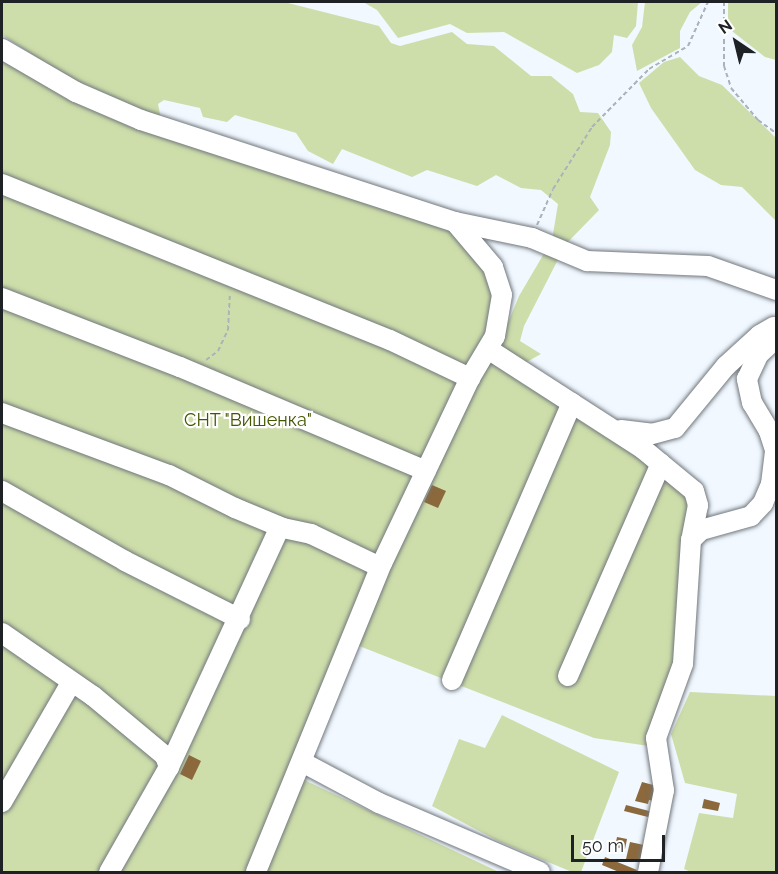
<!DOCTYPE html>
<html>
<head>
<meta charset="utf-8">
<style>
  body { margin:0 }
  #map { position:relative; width:778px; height:874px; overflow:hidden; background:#f1f8ff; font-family:Raleway,sans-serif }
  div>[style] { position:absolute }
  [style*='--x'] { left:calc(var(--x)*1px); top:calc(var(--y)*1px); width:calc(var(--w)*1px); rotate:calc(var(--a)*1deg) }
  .green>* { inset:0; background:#cedeaa }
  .building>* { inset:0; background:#8b693d }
  .path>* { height:2px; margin-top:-1px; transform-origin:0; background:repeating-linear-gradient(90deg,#acb2b7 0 4.5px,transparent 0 7.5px) }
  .roads { filter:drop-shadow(0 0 2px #71777d) drop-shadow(0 0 2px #71777d) }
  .minor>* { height:20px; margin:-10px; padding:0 10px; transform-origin:10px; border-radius:10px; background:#fff }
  span { translate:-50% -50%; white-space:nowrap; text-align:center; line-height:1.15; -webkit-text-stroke:4.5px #fff; paint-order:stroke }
  .park-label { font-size:18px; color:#445600 }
  .frame { position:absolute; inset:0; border:3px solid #1f2224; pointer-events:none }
  .north { position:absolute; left:706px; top:12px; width:60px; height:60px; -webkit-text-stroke:4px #fff; paint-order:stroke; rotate:325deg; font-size:16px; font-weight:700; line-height:24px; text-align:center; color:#1f2224 }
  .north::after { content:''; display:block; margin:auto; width:21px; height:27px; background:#1f2224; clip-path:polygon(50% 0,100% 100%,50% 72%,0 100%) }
  .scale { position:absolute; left:571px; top:835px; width:94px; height:27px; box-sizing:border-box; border:3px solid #1f2224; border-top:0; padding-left:8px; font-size:18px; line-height:21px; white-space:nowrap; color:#1f2224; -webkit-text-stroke:4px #fff; paint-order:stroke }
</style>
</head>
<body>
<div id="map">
  <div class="green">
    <i style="clip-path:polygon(2px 2px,284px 2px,379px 26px,391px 43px,400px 46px,452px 32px,467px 44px,494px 46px,531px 76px,551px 76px,573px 94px,580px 112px,598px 113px,611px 132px,610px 145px,590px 197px,599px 210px,566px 244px,524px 326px,520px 341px,541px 354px,523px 364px,498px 347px,519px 296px,552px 240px,558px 204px,541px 190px,521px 188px,496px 175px,477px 186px,427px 170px,412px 177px,342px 149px,333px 164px,308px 151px,296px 133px,235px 115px,227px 122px,203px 117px,200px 108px,164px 100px,158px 104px,161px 119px,87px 90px,2px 35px)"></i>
    <i style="clip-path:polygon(363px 2px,638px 2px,636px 26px,627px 38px,614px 35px,612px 52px,599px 65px,577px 73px,504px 32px,467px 33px,450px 24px,398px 38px,377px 10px)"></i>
    <i style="clip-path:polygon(645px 2px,702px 2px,690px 12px,680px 31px,680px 48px,637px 71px,632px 45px,642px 27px)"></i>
    <i style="clip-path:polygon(728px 2px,776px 2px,776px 60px,765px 57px,728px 28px)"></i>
    <i style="clip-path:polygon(2px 53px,76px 95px,450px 225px,489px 267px,498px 294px,484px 350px,652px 462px,691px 502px,678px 664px,649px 746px,594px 738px,354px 644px,300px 778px,499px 872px,2px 872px)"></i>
    <i style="clip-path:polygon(680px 57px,699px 76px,722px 85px,776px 138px,776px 221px,742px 187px,721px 185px,695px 170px,651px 108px,639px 83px,664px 62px)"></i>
    <i style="clip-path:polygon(690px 692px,776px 696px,776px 872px,691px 872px,684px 869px,699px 813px,733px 818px,737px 794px,685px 783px,671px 734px)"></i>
    <i style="clip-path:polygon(502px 715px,619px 772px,581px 872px,572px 872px,498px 841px,432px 806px,459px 739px,485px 748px)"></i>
  </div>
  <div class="building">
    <i style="clip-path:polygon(432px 485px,446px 491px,438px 508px,424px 502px)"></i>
    <i style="clip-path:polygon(189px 755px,201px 761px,192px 780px,180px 774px)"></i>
    <i style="clip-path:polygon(642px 782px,657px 786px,654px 801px,649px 800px,648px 804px,635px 801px)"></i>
    <i style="clip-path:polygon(704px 799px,720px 803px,718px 811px,702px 808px)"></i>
    <i style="clip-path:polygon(626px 805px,653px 812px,652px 818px,624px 811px)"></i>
    <i style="clip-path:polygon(617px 837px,627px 839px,625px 849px,615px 847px)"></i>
    <i style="clip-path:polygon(630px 842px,644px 845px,640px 862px,626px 859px)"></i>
    <i style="clip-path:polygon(605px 857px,637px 870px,636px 872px,619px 872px,602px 865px)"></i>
  </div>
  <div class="path">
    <i style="--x:724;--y:2;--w:64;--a:90"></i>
    <i style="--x:724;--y:66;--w:23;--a:72"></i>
    <i style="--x:731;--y:88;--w:42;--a:49.8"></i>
    <i style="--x:758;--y:120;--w:22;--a:36"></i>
    <i style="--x:537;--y:225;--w:39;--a:-66"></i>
    <i style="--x:553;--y:189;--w:73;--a:-57.8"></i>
    <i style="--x:592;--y:127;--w:81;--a:-45.5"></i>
    <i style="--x:649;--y:69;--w:45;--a:-30.5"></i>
    <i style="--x:688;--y:46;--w:48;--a:-65.6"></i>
    <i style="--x:206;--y:360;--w:15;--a:-37"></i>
    <i style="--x:218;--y:351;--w:23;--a:-65"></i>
    <i style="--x:228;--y:330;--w:37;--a:-87"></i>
  </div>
  <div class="roads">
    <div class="minor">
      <i style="--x:2;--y:49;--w:86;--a:30.2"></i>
      <i style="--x:76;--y:92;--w:71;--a:23.3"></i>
      <i style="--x:141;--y:120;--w:330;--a:18"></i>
      <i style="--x:455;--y:222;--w:59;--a:49.8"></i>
      <i style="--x:493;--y:267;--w:29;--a:72"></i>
      <i style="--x:502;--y:295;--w:42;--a:99.7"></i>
      <i style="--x:495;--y:336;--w:49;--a:120.8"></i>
      <i style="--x:470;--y:378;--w:205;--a:115.4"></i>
      <i style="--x:382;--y:563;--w:334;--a:112.2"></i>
      <i style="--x:2;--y:184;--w:418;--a:21.9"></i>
      <i style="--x:390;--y:340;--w:89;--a:25.4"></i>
      <i style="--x:455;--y:222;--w:79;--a:11.7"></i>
      <i style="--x:532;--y:238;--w:60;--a:22.7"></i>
      <i style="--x:587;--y:261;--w:121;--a:2.4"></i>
      <i style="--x:708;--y:266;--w:72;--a:19.4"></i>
      <i style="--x:2;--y:298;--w:191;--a:21.2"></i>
      <i style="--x:180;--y:367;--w:267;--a:22.9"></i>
      <i style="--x:488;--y:349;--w:184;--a:32.8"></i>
      <i style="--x:643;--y:449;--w:66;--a:39.5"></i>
      <i style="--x:694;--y:491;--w:15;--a:74"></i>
      <i style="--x:698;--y:505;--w:36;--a:101"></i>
      <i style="--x:691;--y:540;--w:124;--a:93.7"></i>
      <i style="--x:683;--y:664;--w:79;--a:110"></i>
      <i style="--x:656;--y:738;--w:53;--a:81.3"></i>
      <i style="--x:664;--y:790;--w:84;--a:101"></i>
      <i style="--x:2;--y:413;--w:178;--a:20.4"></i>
      <i style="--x:169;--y:475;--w:74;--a:26.6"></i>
      <i style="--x:235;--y:508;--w:52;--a:22.6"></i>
      <i style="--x:283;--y:528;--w:29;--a:12"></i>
      <i style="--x:311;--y:534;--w:76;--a:25.6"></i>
      <i style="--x:621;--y:430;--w:31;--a:7"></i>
      <i style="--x:652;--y:434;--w:24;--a:-15"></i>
      <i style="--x:675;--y:428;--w:80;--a:-50.6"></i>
      <i style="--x:726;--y:366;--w:46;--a:-42.4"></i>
      <i style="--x:760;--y:335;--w:16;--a:-30"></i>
      <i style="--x:2;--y:491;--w:142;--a:29.6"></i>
      <i style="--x:125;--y:561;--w:129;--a:26.8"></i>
      <i style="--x:691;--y:540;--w:14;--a:-45"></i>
      <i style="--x:701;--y:530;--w:52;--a:-15.6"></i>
      <i style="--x:751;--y:516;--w:18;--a:-47"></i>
      <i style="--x:763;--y:503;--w:21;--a:-67"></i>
      <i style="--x:771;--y:484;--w:34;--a:-83"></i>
      <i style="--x:775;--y:450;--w:20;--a:-108"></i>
      <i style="--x:769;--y:431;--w:33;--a:-121"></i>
      <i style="--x:752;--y:403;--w:25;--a:-102"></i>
      <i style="--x:747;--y:379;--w:26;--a:-65"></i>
      <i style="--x:758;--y:355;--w:25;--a:-43"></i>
      <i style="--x:2;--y:633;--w:111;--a:34.7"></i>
      <i style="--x:93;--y:696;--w:94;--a:39.8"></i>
      <i style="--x:165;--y:756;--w:12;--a:70"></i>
      <i style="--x:169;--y:767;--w:121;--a:119.7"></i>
      <i style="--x:568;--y:676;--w:232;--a:-66.4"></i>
      <i style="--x:452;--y:680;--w:302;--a:-66.6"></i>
      <i style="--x:302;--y:762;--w:87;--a:28"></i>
      <i style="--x:379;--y:803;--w:175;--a:23.2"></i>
      <i style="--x:169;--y:767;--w:264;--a:-65.2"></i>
      <i style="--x:2;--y:802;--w:138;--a:-59.9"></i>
    </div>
  </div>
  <div class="park-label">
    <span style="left:248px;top:420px">СНТ "Вишенка"</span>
  </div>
  <div class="frame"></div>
  <div class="north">N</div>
  <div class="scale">50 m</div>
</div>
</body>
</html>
